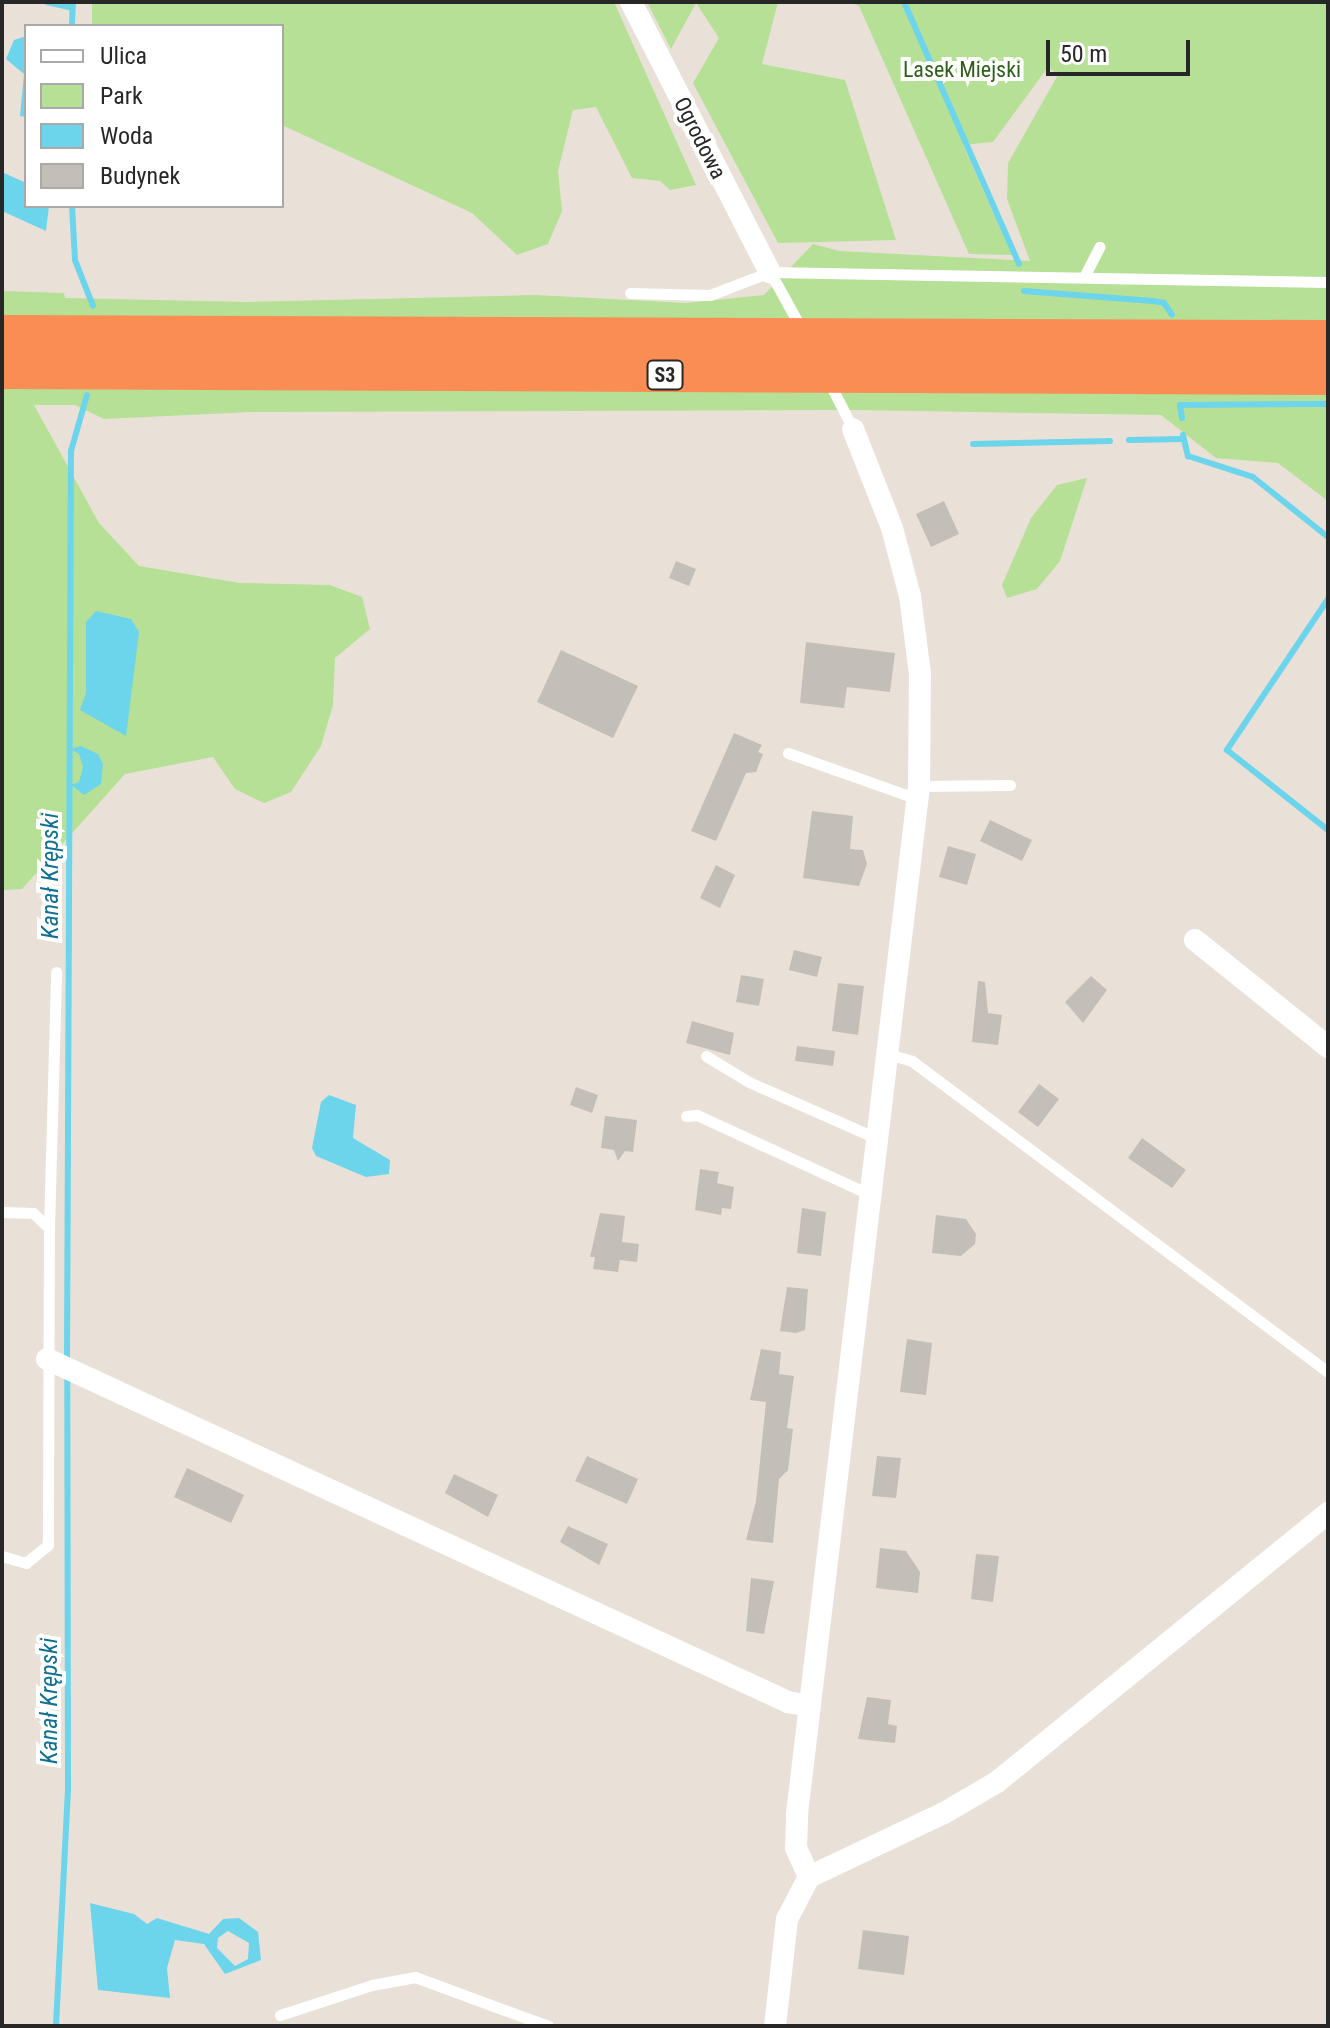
<!DOCTYPE html>
<html>
<head>
<meta charset="utf-8">
<style>
  body { margin:0 }
  #map { position:relative; width:1330px; height:2028px; overflow:hidden; background:#e9e1d8; font-family:"Roboto Condensed",sans-serif }
  div>[style] { position:absolute }
  [style*='--x'] { left:calc(var(--x)*1px); top:calc(var(--y)*1px); width:calc(var(--w)*1px); rotate:calc(var(--a)*1deg) }
  .green>* { inset:0; background:#b5e095 }
  .water>* { inset:0; background:#6cd4eb }
  .stream>* { height:6px; margin:-3px; padding:0 3px; transform-origin:3px; border-radius:3px; background:#6cd4eb }
  .building>* { inset:0; background:#c4beb8 }
  .service>* { height:11px; margin:-5.5px; padding:0 5.5px; transform-origin:5.5px; border-radius:5.5px; background:#fff }
  .minor>* { height:22px; margin:-11px; padding:0 11px; transform-origin:11px; border-radius:11px; background:#fff }
  .motorway>* { height:40px; margin:-20px; padding:0 20px; transform-origin:20px; border-radius:20px; background:#fa8d53 }
  span { translate:-50% -50%; white-space:nowrap; text-align:center; line-height:1.15; -webkit-text-stroke:8px #fff; paint-order:stroke }
  .shield-label span { padding:2px 6px; background:#fff; border:2px solid; border-radius:6px; -webkit-text-stroke-width:0 }
  .shield-label { font-size:20px; color:#272727; font-weight:700 }
  .park-label { font-size:22px; color:#2f601a }
  .street-label { font-size:22px; color:#272727 }
  .water-label { font-size:24px; color:#107092; font-style:italic }
  .frame { position:absolute; inset:0; border:4px solid #272727; pointer-events:none }
  .legend { position:absolute; left:24px; top:24px; width:260px; height:184px; box-sizing:border-box; background:#fff; border:2px solid #a9a9a9; margin:0; padding:10px 14px; list-style:none; font-size:24px; color:#272727 }
  .legend li { display:flex; align-items:center; gap:16px; height:40px }
  .legend b { width:40px; border:2px solid #a9a9a9 }
  .scale { position:absolute; left:1046px; top:40px; width:144px; height:36px; box-sizing:border-box; border:4px solid #272727; border-top:0; padding-left:10px; font-size:24px; line-height:28px; white-space:nowrap; color:#272727; -webkit-text-stroke:6px #fff; paint-order:stroke }
</style>
</head>
<body>
<div id="map">
  <div class="green">
    <i style="clip-path:polygon(92px 2px,614px 2px,696px 185px,670px 190px,660px 181px,632px 178px,596px 107px,573px 110px,558px 171px,562px 211px,548px 244px,517px 255px,472px 213px,282px 125px,282px 26px,92px 26px)"></i>
    <i style="clip-path:polygon(647px 2px,778px 2px,762px 64px,845px 80px,896px 240px,778px 243px,693px 83px,719px 38px,696px 3px,671px 49px)"></i>
    <i style="clip-path:polygon(849px 2px,1328px 2px,1328px 501px,1278px 463px,1216px 458px,1161px 415px,854px 410px,251px 412px,104px 419px,75px 405px,34px 405px,99px 523px,139px 566px,240px 583px,330px 585px,362px 597px,370px 629px,335px 658px,333px 705px,321px 746px,291px 792px,264px 803px,235px 789px,213px 757px,125px 774px,22px 889px,2px 890px,2px 291px,64px 293px,65px 298px,248px 302px,536px 295px,686px 303px,764px 295px,813px 244px,839px 251px,1030px 261px,1007px 199px,1008px 163px,1058px 75px,1048px 67px,993px 142px,963px 145px,1012px 255px,969px 254px,859px 6px)"></i>
    <i style="clip-path:polygon(1087px 478px,1060px 561px,1037px 589px,1007px 598px,1002px 585px,1031px 518px,1057px 485px)"></i>
  </div>
  <div class="water">
    <i style="clip-path:polygon(26px 36px,26px 117px,20px 116px,24px 74px,6px 59px,14px 40px)"></i>
    <i style="clip-path:polygon(2px 172px,26px 183px,26px 206px,49px 206px,46px 231px,2px 211px)"></i>
    <i style="clip-path:polygon(96px 611px,131px 619px,139px 632px,126px 736px,80px 710px,86px 693px,86px 622px)"></i>
    <i style="clip-path:polygon(81px 746px,98px 754px,103px 764px,101px 784px,84px 795px,71px 785px,79px 782px,83px 767px,79px 754px,71px 749px)"></i>
    <i style="clip-path:polygon(329px 1095px,356px 1105px,353px 1138px,390px 1160px,389px 1174px,366px 1177px,316px 1156px,312px 1148px,321px 1102px)"></i>
    <i style="clip-path:polygon(evenodd,90px 1903px,134px 1914px,147px 1924px,157px 1918px,209px 1934px,223px 1919px,239px 1918px,258px 1932px,261px 1960px,225px 1974px,204px 1944px,175px 1940px,167px 1968px,170px 1998px,98px 1990px,90px 1903px,228px 1931px,249px 1943px,248px 1959px,235px 1966px,217px 1948px,218px 1938px,228px 1931px)"></i>
  </div>
  <div class="stream">
    <i style="--x:47;--y:2;--w:26;--a:13"></i>
    <i style="--x:904;--y:2;--w:286;--a:66.3"></i>
    <i style="--x:72;--y:26;--w:24;--a:-88"></i>
    <i style="--x:72;--y:206;--w:54;--a:86.8"></i>
    <i style="--x:75;--y:260;--w:49;--a:68.6"></i>
    <i style="--x:1024;--y:291;--w:129;--a:4.4"></i>
    <i style="--x:1153;--y:301;--w:11;--a:10"></i>
    <i style="--x:1164;--y:303;--w:14;--a:56"></i>
    <i style="--x:1182;--y:418;--w:13;--a:-99"></i>
    <i style="--x:1180;--y:405;--w:148;--a:-0.4"></i>
    <i style="--x:1183;--y:435;--w:22;--a:77"></i>
    <i style="--x:1188;--y:456;--w:68;--a:17.9"></i>
    <i style="--x:1253;--y:477;--w:96;--a:38.7"></i>
    <i style="--x:1129;--y:440;--w:54;--a:-1.1"></i>
    <i style="--x:973;--y:444;--w:137;--a:-1.3"></i>
    <i style="--x:1328;--y:599;--w:182;--a:123.8"></i>
    <i style="--x:1227;--y:750;--w:129;--a:38.4"></i>
    <i style="--x:67;--y:1359;--w:908;--a:-89.75"></i>
    <i style="--x:71;--y:451;--w:58;--a:-74.1"></i>
    <i style="--x:56;--y:2026;--w:237;--a:-87.1"></i>
    <i style="--x:68;--y:1789;--w:413;--a:-90.1"></i>
  </div>
  <div class="building">
    <i style="clip-path:polygon(944px 501px,959px 534px,931px 547px,916px 514px)"></i>
    <i style="clip-path:polygon(676px 561px,696px 569px,689px 586px,669px 578px)"></i>
    <i style="clip-path:polygon(806px 642px,895px 653px,890px 692px,847px 687px,844px 708px,800px 703px)"></i>
    <i style="clip-path:polygon(561px 650px,638px 686px,613px 738px,537px 702px)"></i>
    <i style="clip-path:polygon(734px 733px,762px 745px,758px 752px,763px 754px,756px 772px,746px 773px,716px 841px,691px 831px)"></i>
    <i style="clip-path:polygon(812px 811px,853px 816px,850px 849px,863px 850px,867px 864px,859px 886px,803px 878px)"></i>
    <i style="clip-path:polygon(990px 820px,1032px 840px,1022px 861px,980px 841px)"></i>
    <i style="clip-path:polygon(948px 846px,976px 854px,967px 885px,939px 877px)"></i>
    <i style="clip-path:polygon(716px 865px,735px 875px,720px 908px,700px 898px)"></i>
    <i style="clip-path:polygon(794px 950px,822px 957px,817px 977px,789px 970px)"></i>
    <i style="clip-path:polygon(741px 975px,764px 979px,759px 1006px,736px 1002px)"></i>
    <i style="clip-path:polygon(1091px 976px,1107px 990px,1083px 1023px,1065px 1002px)"></i>
    <i style="clip-path:polygon(978px 981px,985px 982px,988px 1013px,1002px 1015px,998px 1045px,972px 1042px)"></i>
    <i style="clip-path:polygon(838px 983px,864px 986px,858px 1035px,832px 1031px)"></i>
    <i style="clip-path:polygon(692px 1021px,734px 1033px,730px 1055px,686px 1043px)"></i>
    <i style="clip-path:polygon(797px 1046px,835px 1051px,833px 1066px,795px 1061px)"></i>
    <i style="clip-path:polygon(1039px 1084px,1059px 1099px,1038px 1127px,1018px 1112px)"></i>
    <i style="clip-path:polygon(576px 1087px,598px 1095px,592px 1113px,570px 1105px)"></i>
    <i style="clip-path:polygon(605px 1116px,637px 1120px,633px 1152px,625px 1151px,618px 1161px,614px 1150px,601px 1148px)"></i>
    <i style="clip-path:polygon(1142px 1138px,1186px 1170px,1172px 1188px,1128px 1158px)"></i>
    <i style="clip-path:polygon(700px 1169px,719px 1172px,717px 1183px,734px 1187px,731px 1209px,722px 1208px,721px 1215px,695px 1210px)"></i>
    <i style="clip-path:polygon(802px 1208px,826px 1212px,821px 1256px,797px 1253px)"></i>
    <i style="clip-path:polygon(600px 1213px,625px 1216px,622px 1242px,639px 1244px,637px 1262px,620px 1260px,618px 1272px,593px 1269px,595px 1257px,590px 1257px)"></i>
    <i style="clip-path:polygon(936px 1215px,966px 1219px,976px 1234px,975px 1244px,961px 1256px,932px 1253px)"></i>
    <i style="clip-path:polygon(787px 1287px,808px 1289px,805px 1330px,796px 1333px,780px 1331px)"></i>
    <i style="clip-path:polygon(907px 1339px,932px 1343px,926px 1395px,900px 1392px)"></i>
    <i style="clip-path:polygon(761px 1349px,781px 1352px,779px 1374px,794px 1376px,787px 1428px,793px 1429px,788px 1470px,779px 1479px,773px 1543px,746px 1540px,756px 1501px,766px 1402px,750px 1400px)"></i>
    <i style="clip-path:polygon(587px 1456px,638px 1479px,627px 1504px,575px 1481px)"></i>
    <i style="clip-path:polygon(877px 1456px,901px 1458px,896px 1498px,872px 1496px)"></i>
    <i style="clip-path:polygon(187px 1468px,244px 1495px,231px 1523px,174px 1497px)"></i>
    <i style="clip-path:polygon(454px 1474px,498px 1495px,488px 1517px,445px 1493px)"></i>
    <i style="clip-path:polygon(568px 1526px,608px 1544px,599px 1565px,560px 1542px)"></i>
    <i style="clip-path:polygon(880px 1548px,906px 1551px,920px 1572px,918px 1593px,876px 1588px)"></i>
    <i style="clip-path:polygon(976px 1554px,999px 1556px,993px 1602px,971px 1599px)"></i>
    <i style="clip-path:polygon(751px 1578px,774px 1581px,764px 1634px,746px 1631px)"></i>
    <i style="clip-path:polygon(867px 1697px,891px 1700px,888px 1724px,897px 1726px,895px 1743px,858px 1739px)"></i>
    <i style="clip-path:polygon(863px 1930px,909px 1936px,904px 1975px,858px 1969px)"></i>
  </div>
  <div class="service">
    <i style="--x:770;--y:272;--w:64;--a:61"></i>
    <i style="--x:1084;--y:277;--w:34;--a:-63"></i>
    <i style="--x:630;--y:293;--w:80;--a:1.4"></i>
    <i style="--x:710;--y:295;--w:64;--a:-21"></i>
    <i style="--x:770;--y:272;--w:558;--a:1.03"></i>
    <i style="--x:829;--y:382;--w:53;--a:62.9"></i>
    <i style="--x:788;--y:753;--w:138;--a:19.5"></i>
    <i style="--x:919;--y:786;--w:91;--a:-0.6"></i>
    <i style="--x:888;--y:1054;--w:25;--a:16"></i>
    <i style="--x:912;--y:1061;--w:519;--a:36.78"></i>
    <i style="--x:706;--y:1056;--w:50;--a:31.2"></i>
    <i style="--x:749;--y:1082;--w:141;--a:23.8"></i>
    <i style="--x:686;--y:1116;--w:11;--a:-5"></i>
    <i style="--x:697;--y:1115;--w:192;--a:24.7"></i>
    <i style="--x:2;--y:1212;--w:31;--a:2"></i>
    <i style="--x:33;--y:1213;--w:22;--a:43"></i>
    <i style="--x:49;--y:1228;--w:317;--a:90.2"></i>
    <i style="--x:48;--y:1545;--w:28;--a:141"></i>
    <i style="--x:26;--y:1563;--w:25;--a:-164"></i>
    <i style="--x:49;--y:1228;--w:256;--a:-88.4"></i>
    <i style="--x:280;--y:2015;--w:97;--a:-18.1"></i>
    <i style="--x:372;--y:1985;--w:44;--a:-10.5"></i>
    <i style="--x:415;--y:1977;--w:142;--a:20.2"></i>
  </div>
  <div class="minor">
    <i style="--x:631;--y:2;--w:304;--a:62.8"></i>
    <i style="--x:1195;--y:940;--w:171;--a:38.8"></i>
    <i style="--x:47;--y:1359;--w:817;--a:24.84"></i>
    <i style="--x:788;--y:1702;--w:22;--a:10"></i>
    <i style="--x:809;--y:1877;--w:32;--a:-114"></i>
    <i style="--x:796;--y:1848;--w:34;--a:-88"></i>
    <i style="--x:797;--y:1814;--w:1035;--a:-83.23"></i>
    <i style="--x:919;--y:786;--w:112;--a:-89.5"></i>
    <i style="--x:920;--y:674;--w:79;--a:-97.3"></i>
    <i style="--x:910;--y:596;--w:70;--a:-104.8"></i>
    <i style="--x:892;--y:528;--w:106;--a:-111.5"></i>
    <i style="--x:775;--y:2026;--w:108;--a:-83.6"></i>
    <i style="--x:787;--y:1919;--w:47;--a:-62.4"></i>
    <i style="--x:809;--y:1877;--w:149;--a:-25.4"></i>
    <i style="--x:944;--y:1813;--w:61;--a:-30.3"></i>
    <i style="--x:997;--y:1782;--w:427;--a:-39.1"></i>
  </div>
  <div class="motorway">
    <i style="--x:2;--y:335;--w:1326;--a:0.22"></i>
    <i style="--x:2;--y:369;--w:1326;--a:0.26"></i>
  </div>
  <div class="shield-label">
    <span style="left:665px;top:375px">S3</span>
  </div>
  <div class="park-label">
    <span style="left:962px;top:70px">Lasek Miejski</span>
  </div>
  <div class="street-label">
    <span style="left:700px;top:138px;rotate:63deg">Ogrodowa</span>
  </div>
  <div class="water-label">
    <span style="left:51px;top:876px;rotate:-90deg">Kanał Krępski</span>
    <span style="left:50px;top:1701px;rotate:-90deg">Kanał Krępski</span>
  </div>
  <div class="frame"></div>
  <ul class="legend">
  <li><b style="height:10px;background:#fff"></b>Ulica</li>
  <li><b style="height:22px;background:#b5e095"></b>Park</li>
  <li><b style="height:22px;background:#6cd4eb"></b>Woda</li>
  <li><b style="height:22px;background:#c4beb8"></b>Budynek</li>
  </ul>
  <div class="scale">50 m</div>
</div>
</body>
</html>
